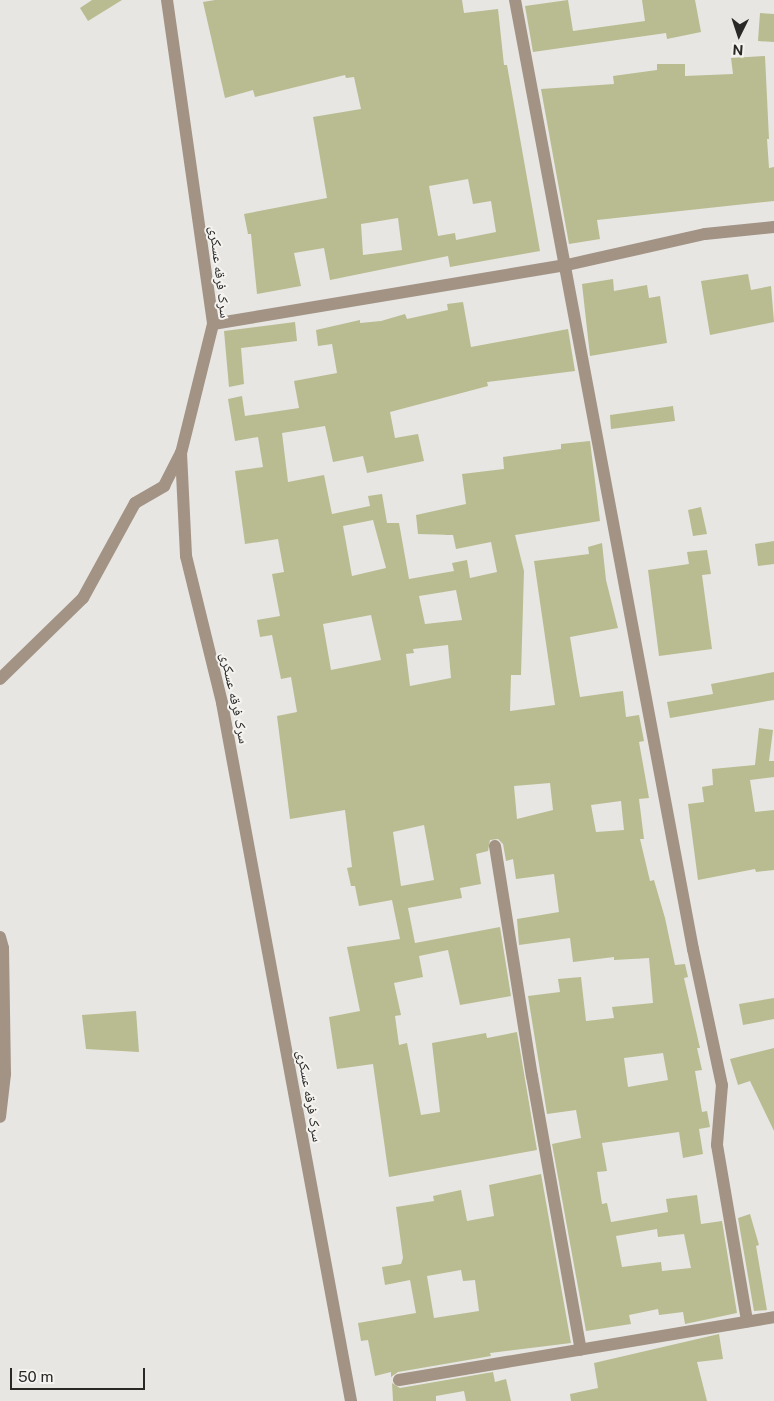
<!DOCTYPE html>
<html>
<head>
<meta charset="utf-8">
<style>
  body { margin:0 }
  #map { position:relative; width:774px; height:1401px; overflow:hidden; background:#e7e6e2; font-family:"Public Sans","Noto Naskh Arabic",sans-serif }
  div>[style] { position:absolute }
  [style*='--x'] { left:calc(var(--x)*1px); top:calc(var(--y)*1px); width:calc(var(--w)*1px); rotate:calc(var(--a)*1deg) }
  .building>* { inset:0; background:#b9bc90 }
  .street>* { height:12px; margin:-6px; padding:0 6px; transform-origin:6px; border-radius:6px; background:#a29385 }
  span { translate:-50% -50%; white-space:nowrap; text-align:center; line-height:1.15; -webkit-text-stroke:4px #f4f3f0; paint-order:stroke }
  .street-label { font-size:14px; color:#292827 }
  .north { position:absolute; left:714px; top:10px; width:50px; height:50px; -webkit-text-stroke:4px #f4f3f0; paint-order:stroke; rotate:184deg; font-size:14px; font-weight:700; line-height:20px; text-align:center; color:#292827 }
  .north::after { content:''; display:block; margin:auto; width:18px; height:22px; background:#292827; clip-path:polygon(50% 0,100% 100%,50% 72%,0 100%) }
  .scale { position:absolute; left:10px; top:1368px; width:135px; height:22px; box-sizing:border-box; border:2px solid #292827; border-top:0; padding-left:6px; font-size:15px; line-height:18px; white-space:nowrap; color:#292827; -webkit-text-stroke:4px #f4f3f0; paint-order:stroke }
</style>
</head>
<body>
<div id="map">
  <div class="building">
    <i style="clip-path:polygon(92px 0,122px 0,88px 21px,80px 8px)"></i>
    <i style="clip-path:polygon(evenodd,215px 0,462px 0,464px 13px,498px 9px,504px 65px,507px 65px,540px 251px,450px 267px,448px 256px,330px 280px,324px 248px,294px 253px,301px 286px,257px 294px,251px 234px,248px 234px,244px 214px,327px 198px,313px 117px,361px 109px,354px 77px,346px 78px,345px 75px,255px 97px,253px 90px,225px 98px,203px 2px,215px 0,468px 179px,473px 204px,491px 201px,496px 232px,456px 240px,455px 233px,438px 236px,429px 186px,468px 179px,215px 0,398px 218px,402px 250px,363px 255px,361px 224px,398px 218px)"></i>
    <i style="clip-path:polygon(568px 0,573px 31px,645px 21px,642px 0,695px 0,701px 32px,667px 39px,666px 33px,533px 52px,525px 6px)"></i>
    <i style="clip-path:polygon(760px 13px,774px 14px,774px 42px,758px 41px)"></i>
    <i style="clip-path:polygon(765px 56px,769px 139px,767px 139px,769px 168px,774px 167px,774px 201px,597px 220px,600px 239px,569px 244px,541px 89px,614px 84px,613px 76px,657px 70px,657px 64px,685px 64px,685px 76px,733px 74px,731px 58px)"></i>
    <i style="clip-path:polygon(748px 274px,751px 290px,771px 286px,774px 322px,710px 335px,701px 281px)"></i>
    <i style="clip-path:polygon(613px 279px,614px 291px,647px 285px,649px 298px,660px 296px,667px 343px,590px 356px,582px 284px)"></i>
    <i style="clip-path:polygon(evenodd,463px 302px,471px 347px,568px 329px,575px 371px,487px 382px,488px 386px,390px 412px,395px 438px,418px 434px,424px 461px,367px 473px,363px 456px,333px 462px,325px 426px,282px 433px,288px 482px,324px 475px,332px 514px,370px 506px,368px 496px,382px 494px,387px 523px,399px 523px,409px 579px,454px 571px,452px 563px,467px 560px,470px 578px,497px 572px,491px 542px,456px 549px,453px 535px,418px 534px,416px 515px,466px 504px,462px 474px,504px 469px,503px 457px,561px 449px,561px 444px,590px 441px,600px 521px,515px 535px,524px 571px,521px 675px,511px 675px,510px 711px,555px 705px,534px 561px,589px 554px,588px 547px,602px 543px,606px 580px,618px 628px,570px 637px,577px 680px,580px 697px,623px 691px,626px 717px,639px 715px,644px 741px,639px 742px,649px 798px,639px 799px,644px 839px,640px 839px,650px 881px,654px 880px,665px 918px,675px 965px,685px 964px,688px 977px,684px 978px,700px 1048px,697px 1048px,702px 1070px,695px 1071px,702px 1112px,707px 1111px,710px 1127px,699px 1129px,703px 1154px,683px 1158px,679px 1132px,602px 1143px,607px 1171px,597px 1172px,602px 1204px,607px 1203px,611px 1222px,668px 1212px,666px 1199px,697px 1195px,701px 1224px,722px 1221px,737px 1313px,685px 1324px,683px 1312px,659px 1315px,658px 1309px,629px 1315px,631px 1324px,586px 1331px,552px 1144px,581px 1138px,576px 1110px,547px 1114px,528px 996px,560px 992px,558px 979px,581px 977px,586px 1021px,614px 1018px,612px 1007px,653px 1003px,649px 958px,614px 960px,614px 957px,573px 962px,570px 938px,519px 945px,517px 919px,559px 912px,554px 874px,516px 879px,513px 859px,506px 861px,503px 844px,498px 839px,490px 840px,488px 851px,476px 854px,481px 884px,460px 888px,462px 898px,408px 908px,415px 943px,500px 927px,511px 996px,460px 1005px,448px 950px,419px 956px,423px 977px,394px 983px,401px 1015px,395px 1016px,399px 1045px,407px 1043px,421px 1115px,440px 1112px,432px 1043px,486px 1033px,487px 1038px,517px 1032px,537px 1150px,389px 1177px,373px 1064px,337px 1069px,329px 1017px,360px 1011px,347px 947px,400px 939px,392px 900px,359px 906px,355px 886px,351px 886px,347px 868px,352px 867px,345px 810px,290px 819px,277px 716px,297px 712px,291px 677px,281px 679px,272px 635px,260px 637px,257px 620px,280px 616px,272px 574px,284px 572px,278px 539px,245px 544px,235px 471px,263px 467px,258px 437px,235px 441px,228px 399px,242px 396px,245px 416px,299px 408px,294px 381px,337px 373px,332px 344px,318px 346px,316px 330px,360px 320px,360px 323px,381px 321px,405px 314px,407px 319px,448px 310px,447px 304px,463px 302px,373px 520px,386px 568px,352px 576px,343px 526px,373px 520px,463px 302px,456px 590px,462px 620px,425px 624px,419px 596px,456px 590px,463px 302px,371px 615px,381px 660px,331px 670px,323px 624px,371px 615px,463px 302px,448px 645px,451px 678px,410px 686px,406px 654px,414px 653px,413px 649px,448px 645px,463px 302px,550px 783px,553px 810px,517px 819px,514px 786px,550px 783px,463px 302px,621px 801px,624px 830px,596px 832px,591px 805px,621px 801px,463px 302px,424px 825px,434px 880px,401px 886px,393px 832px,424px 825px,463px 302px,663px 1053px,668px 1080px,628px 1087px,624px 1058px,663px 1053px,463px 302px,657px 1229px,658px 1237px,684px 1234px,691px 1268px,662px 1271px,661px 1262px,622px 1267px,616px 1236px,657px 1229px)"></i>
    <i style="clip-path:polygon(295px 322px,297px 341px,241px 348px,244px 384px,229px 387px,224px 331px)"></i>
    <i style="clip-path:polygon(673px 406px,675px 421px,611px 429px,610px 415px)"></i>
    <i style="clip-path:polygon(701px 507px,707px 534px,693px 536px,688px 510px)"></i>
    <i style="clip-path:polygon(774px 541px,774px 564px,758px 566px,755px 544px)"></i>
    <i style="clip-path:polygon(707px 550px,711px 574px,702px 575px,712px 649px,659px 656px,648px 570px,689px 564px,687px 552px)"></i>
    <i style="clip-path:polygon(774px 672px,774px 700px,670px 718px,667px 702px,713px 694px,711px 684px)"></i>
    <i style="clip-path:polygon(759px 728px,773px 730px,769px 761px,774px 761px,774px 777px,750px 780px,755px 812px,774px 810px,774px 870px,756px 872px,755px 869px,698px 880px,688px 804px,704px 802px,702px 787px,713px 785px,712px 769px,755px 765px)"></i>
    <i style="clip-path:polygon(774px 998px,774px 1019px,743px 1025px,739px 1004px)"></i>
    <i style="clip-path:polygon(136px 1011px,139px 1052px,86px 1049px,82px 1015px)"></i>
    <i style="clip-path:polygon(774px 1048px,774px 1131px,750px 1081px,738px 1085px,730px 1059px)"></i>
    <i style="clip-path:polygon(evenodd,541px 1174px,571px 1343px,490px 1353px,491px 1356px,398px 1372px,391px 1377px,391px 1372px,375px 1376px,368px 1340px,361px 1341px,358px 1323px,416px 1313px,410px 1280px,385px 1285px,382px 1267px,401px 1264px,403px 1258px,396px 1207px,434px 1201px,433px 1196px,461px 1190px,467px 1221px,494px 1216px,489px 1185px,541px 1174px,461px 1270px,463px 1281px,475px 1280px,479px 1311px,434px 1318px,427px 1276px,461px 1270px)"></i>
    <i style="clip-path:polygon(750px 1214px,759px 1245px,756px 1246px,767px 1310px,754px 1311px,738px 1218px)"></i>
    <i style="clip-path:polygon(719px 1334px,723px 1359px,697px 1362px,707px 1401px,571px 1401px,570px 1394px,598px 1388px,594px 1363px)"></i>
    <i style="clip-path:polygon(493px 1372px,495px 1382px,506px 1379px,511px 1401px,466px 1401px,464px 1391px,436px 1396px,436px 1401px,393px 1401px,392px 1383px,400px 1388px)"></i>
  </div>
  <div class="street">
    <i style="--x:167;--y:0;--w:327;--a:81.9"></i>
    <i style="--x:213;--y:324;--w:133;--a:103.9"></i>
    <i style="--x:181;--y:453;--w:103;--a:87.2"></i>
    <i style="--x:186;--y:556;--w:151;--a:76.2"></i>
    <i style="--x:222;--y:703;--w:710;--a:79.53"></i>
    <i style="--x:515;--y:0;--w:966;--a:79.38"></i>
    <i style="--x:693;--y:949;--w:139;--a:78"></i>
    <i style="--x:722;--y:1085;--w:60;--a:94.8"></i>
    <i style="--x:717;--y:1145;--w:179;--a:80.3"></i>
    <i style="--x:213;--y:324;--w:359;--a:-9.5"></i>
    <i style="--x:567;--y:265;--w:141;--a:-12.7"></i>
    <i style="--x:705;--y:234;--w:69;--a:-5.8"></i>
    <i style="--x:0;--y:679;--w:116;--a:-44.3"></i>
    <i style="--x:83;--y:598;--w:108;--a:-61.3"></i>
    <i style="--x:135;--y:503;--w:34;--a:-30"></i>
    <i style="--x:164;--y:486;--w:37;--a:-63"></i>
    <i style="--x:495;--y:846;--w:233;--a:80.9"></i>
    <i style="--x:532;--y:1076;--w:278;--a:79.9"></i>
    <i style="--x:0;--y:937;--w:11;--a:75"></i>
    <i style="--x:3;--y:948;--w:126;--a:89.1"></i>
    <i style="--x:5;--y:1074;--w:43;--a:96.6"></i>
    <i style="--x:399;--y:1380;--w:380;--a:-9.5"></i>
  </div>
  <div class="street-label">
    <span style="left:220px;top:272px;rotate:83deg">سرک فرقه عسکری</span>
    <span style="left:235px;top:698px;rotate:78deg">سرک فرقه عسکری</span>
    <span style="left:310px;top:1096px;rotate:80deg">سرک فرقه عسکری</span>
  </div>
  <div class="north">N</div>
  <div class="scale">50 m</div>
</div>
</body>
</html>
